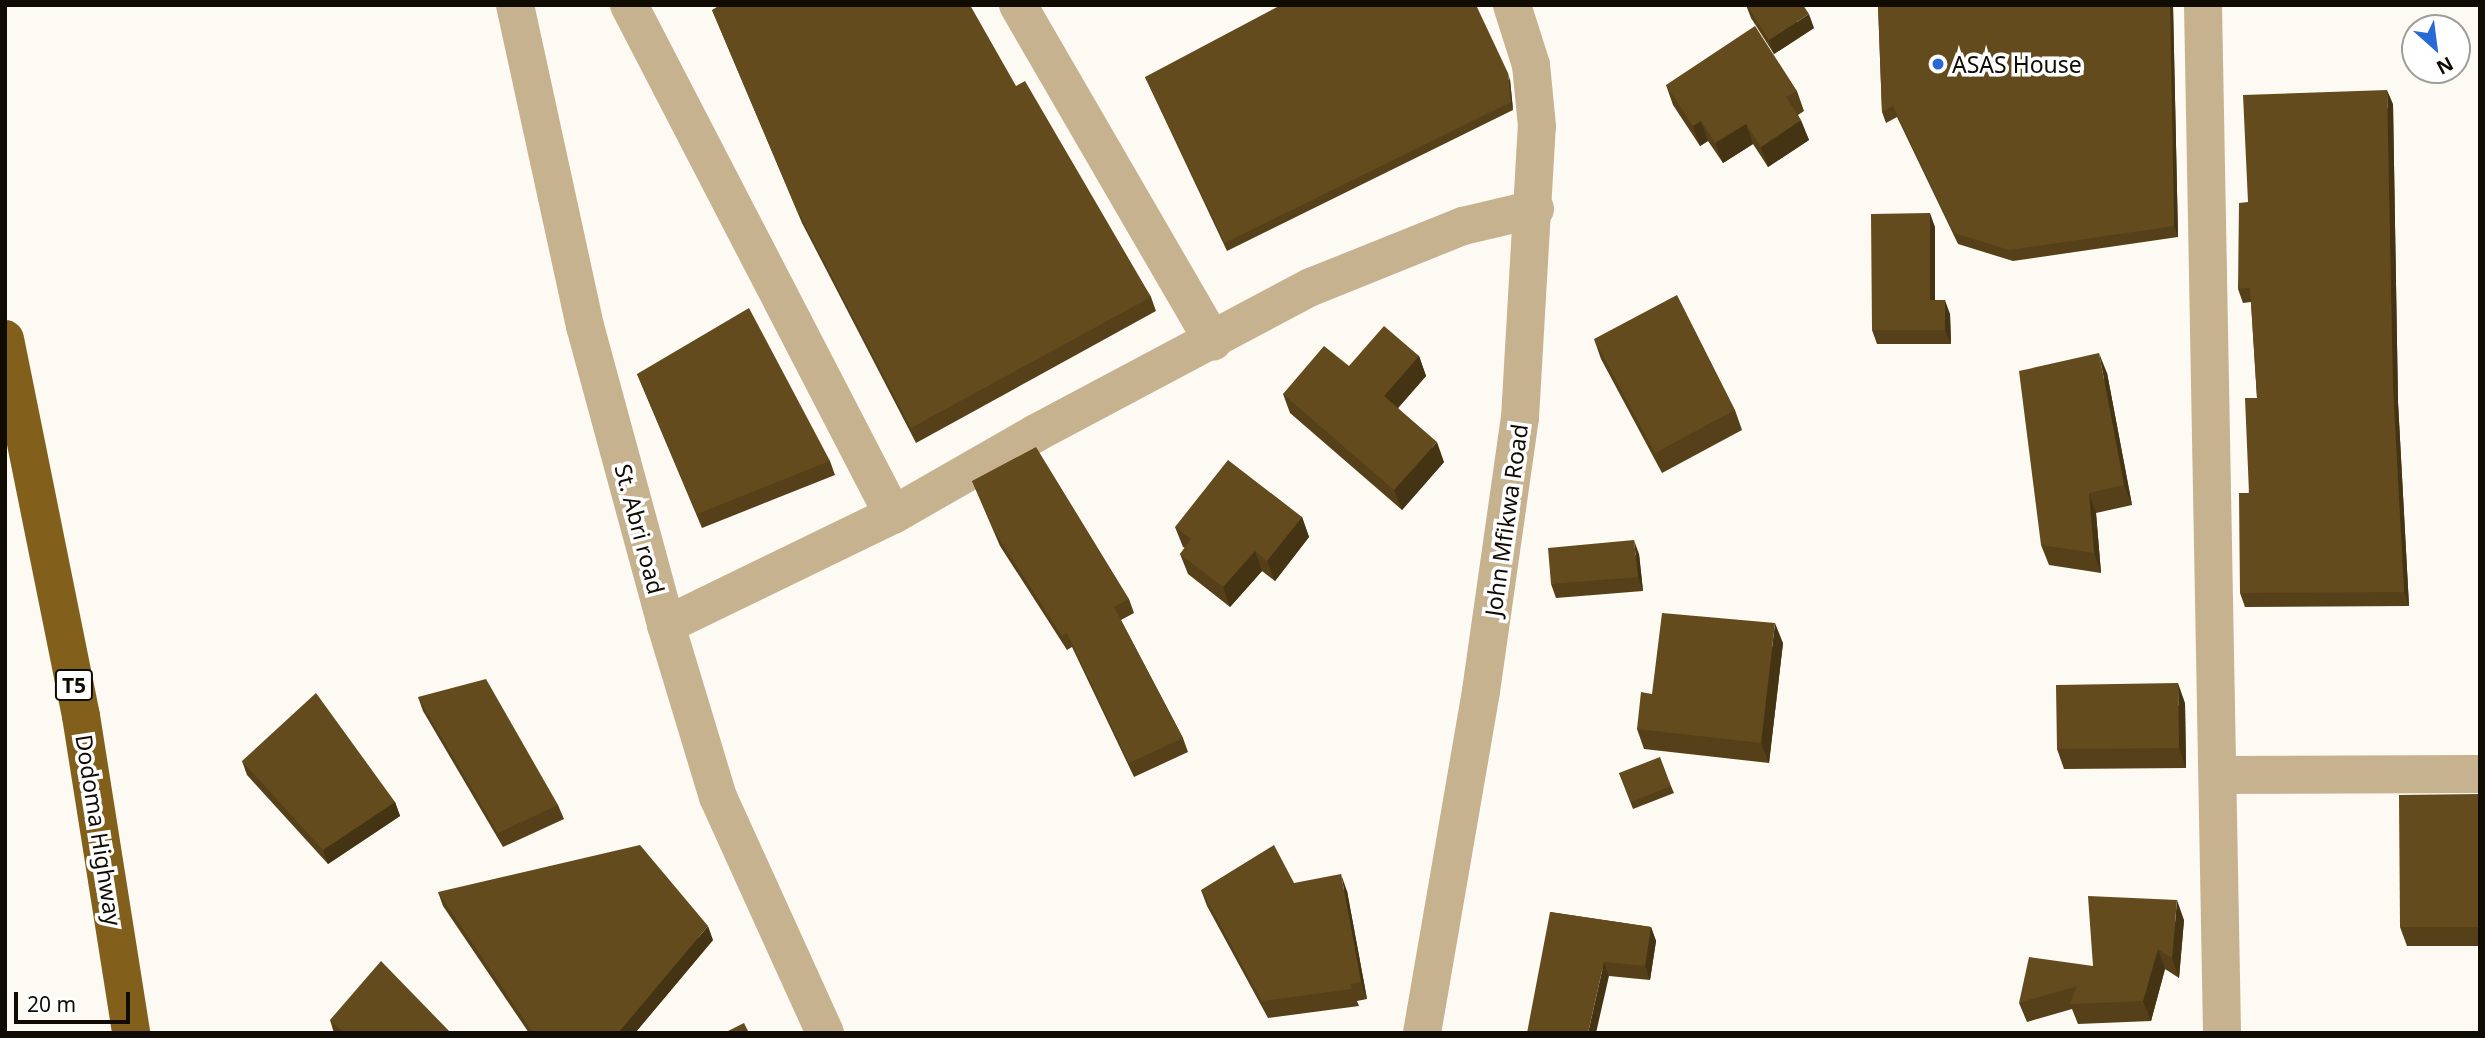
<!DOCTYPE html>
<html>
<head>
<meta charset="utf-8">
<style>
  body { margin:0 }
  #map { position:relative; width:2485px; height:1038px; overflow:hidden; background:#fdfaf4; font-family:"Noto Sans",sans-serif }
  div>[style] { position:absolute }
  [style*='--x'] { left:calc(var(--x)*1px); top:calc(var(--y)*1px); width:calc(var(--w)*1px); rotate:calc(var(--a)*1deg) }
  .minor>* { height:38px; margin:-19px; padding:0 19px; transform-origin:19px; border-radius:19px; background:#c6b28f }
  .highway>* { height:38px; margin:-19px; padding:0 19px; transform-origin:19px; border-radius:19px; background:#82601b }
  .wall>* { inset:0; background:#554019 }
  .shaded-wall>* { inset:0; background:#453414 }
  .building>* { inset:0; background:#634b1d }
  .dots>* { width:19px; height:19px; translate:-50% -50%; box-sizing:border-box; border:4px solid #fff; border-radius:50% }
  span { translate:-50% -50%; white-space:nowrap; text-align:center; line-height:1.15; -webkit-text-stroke:7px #fff; paint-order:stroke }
  .shield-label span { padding:2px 5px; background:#fff; border:2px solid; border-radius:5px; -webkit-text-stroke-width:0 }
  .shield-label { font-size:21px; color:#100b03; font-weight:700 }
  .poi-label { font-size:23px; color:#100b03 }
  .left { translate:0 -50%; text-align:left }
  .street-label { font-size:23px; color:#100b03 }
  .frame { position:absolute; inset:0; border:7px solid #100b03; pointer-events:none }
  .north { position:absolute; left:2401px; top:14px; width:70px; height:70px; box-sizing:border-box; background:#fff; border:2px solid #9f9d9a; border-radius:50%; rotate:152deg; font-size:19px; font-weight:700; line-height:28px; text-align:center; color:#100b03 }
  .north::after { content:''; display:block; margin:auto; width:24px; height:32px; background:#2869d5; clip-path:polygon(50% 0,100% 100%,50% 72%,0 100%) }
  .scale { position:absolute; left:14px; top:992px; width:116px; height:32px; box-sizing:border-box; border:4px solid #100b03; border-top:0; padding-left:9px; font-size:21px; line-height:24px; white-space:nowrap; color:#100b03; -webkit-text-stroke:5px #fff; paint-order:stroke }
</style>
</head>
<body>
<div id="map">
  <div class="minor">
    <i style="--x:515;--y:5;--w:329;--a:77.7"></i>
    <i style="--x:585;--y:326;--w:310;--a:74.8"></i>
    <i style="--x:666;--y:625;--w:180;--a:73.2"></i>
    <i style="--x:718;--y:797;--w:259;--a:65.6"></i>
    <i style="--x:629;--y:5;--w:574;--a:62.63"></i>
    <i style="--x:1018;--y:5;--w:389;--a:59.9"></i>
    <i style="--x:2203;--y:5;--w:1028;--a:88.94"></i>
    <i style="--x:666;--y:625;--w:252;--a:-25.9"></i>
    <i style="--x:893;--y:515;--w:165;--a:-29.8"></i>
    <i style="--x:1036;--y:433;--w:311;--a:-28"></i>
    <i style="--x:1311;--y:287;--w:164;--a:-21.9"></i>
    <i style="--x:1463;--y:226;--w:74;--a:-13.3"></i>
    <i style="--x:2219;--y:775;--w:261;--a:-0.2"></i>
    <i style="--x:1422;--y:1033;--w:347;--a:-80.2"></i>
    <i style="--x:1481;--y:691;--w:276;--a:-81.9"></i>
    <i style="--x:1520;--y:418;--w:292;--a:-86.7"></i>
    <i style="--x:1537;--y:126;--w:61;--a:-95.6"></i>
    <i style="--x:1531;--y:65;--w:63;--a:-107.6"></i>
  </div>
  <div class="highway">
    <i style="--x:5;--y:339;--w:385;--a:78.6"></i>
    <i style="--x:81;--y:716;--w:321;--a:81"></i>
  </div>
  <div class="wall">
    <i style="clip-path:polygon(1746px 5px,1814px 28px,1774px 54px,1751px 18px)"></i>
    <i style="clip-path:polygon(1878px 5px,2173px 5px,2178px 237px,2013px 261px,1958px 244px,1897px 117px,1886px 123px,1882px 112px)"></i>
    <i style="clip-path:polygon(712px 10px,1016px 86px,1151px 297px,1156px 311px,916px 443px,802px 223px)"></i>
    <i style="clip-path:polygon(1145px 77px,1510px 80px,1513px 110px,1227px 251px)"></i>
    <i style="clip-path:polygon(1666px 85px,1797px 91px,1804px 111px,1798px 115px,1809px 140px,1768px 167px,1753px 144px,1723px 163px,1708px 141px,1700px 146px,1673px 105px)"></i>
    <i style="clip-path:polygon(2393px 104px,2398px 402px,2409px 606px,2245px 607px,2240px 593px,2257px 398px,2251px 302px,2243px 303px,2238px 289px,2248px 202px)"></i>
    <i style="clip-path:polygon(1935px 227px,1935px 300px,1950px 314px,1951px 344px,1877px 344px,1872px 330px)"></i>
    <i style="clip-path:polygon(1594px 339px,1735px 410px,1742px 430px,1662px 473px,1601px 359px)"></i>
    <i style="clip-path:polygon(1419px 356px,1426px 376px,1398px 408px,1444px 462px,1402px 510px,1290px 413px,1283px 394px,1349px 366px)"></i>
    <i style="clip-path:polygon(2107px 373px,2132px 505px,2096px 513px,2101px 573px,2049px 565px,2041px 545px)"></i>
    <i style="clip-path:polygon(637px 374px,830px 461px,835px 475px,702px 528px)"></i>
    <i style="clip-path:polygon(972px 481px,1129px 599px,1134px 613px,1121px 620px,1183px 738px,1188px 752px,1134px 777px,1072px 647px,1067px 650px,1000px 546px)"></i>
    <i style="clip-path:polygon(1302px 517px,1309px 537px,1275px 581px,1262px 571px,1230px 607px,1188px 574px,1180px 554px,1185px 548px,1183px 547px,1175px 527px)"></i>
    <i style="clip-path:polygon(1639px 554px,1643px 591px,1556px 598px,1551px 584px)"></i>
    <i style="clip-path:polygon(1783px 643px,1769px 763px,1644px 749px,1637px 729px,1652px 694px)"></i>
    <i style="clip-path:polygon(418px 697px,558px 805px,564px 819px,503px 847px,423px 711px)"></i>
    <i style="clip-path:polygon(2185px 703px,2186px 768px,2064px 769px,2057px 749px)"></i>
    <i style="clip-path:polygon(242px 761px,395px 802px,400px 816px,328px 864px,247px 775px)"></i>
    <i style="clip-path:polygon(1619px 773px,1671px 786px,1674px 793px,1633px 809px)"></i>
    <i style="clip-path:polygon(2480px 794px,2480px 946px,2407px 946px,2400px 927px)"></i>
    <i style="clip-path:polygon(1294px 883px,1347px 891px,1367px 999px,1357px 1001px,1359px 1006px,1268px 1018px,1207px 906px,1201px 890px)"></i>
    <i style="clip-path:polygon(438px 892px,713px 940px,635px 1033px,529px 1033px,443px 906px)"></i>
    <i style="clip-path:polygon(1550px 912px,1651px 927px,1656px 941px,1650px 980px,1609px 976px)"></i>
    <i style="clip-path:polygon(2184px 920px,2179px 978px,2165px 969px,2151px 1021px,2078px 1024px,2072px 1009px,2027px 1022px,2019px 1003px)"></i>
    <i style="clip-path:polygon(330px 1020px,451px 1033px,334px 1033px)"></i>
  </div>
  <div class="shaded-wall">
    <i style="clip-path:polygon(2170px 5px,2173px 5px,2178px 237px,2174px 226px)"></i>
    <i style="clip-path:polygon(1809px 14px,1814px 28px,1774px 54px,1769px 40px)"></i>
    <i style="clip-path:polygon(1508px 73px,1510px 80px,1513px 110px,1511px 102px)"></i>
    <i style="clip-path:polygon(2387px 90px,2393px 104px,2398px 402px,2409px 606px,2404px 592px,2393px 388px)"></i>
    <i style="clip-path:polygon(1801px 120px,1809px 140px,1768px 167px,1761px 147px)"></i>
    <i style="clip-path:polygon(1701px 121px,1708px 141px,1700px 146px,1693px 126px)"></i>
    <i style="clip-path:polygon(1746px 124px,1753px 144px,1723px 163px,1715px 143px)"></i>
    <i style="clip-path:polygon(1930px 213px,1935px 227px,1935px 314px,1930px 300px)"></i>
    <i style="clip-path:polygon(1945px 300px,1950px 314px,1951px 344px,1945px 330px)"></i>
    <i style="clip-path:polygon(2099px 353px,2107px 373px,2132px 505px,2124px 485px)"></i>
    <i style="clip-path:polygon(1419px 356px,1426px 376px,1391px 416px,1384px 396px)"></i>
    <i style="clip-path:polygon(1437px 442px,1444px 462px,1402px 510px,1394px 490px)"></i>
    <i style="clip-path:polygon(2089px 493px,2096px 513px,2101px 573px,2094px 553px)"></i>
    <i style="clip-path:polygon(1302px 517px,1309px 537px,1275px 581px,1267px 561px)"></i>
    <i style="clip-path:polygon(1634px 540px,1639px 554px,1643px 591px,1638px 577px)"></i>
    <i style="clip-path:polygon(1255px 551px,1262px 571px,1230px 607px,1223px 587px)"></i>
    <i style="clip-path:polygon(1775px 623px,1783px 643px,1769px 763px,1761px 743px)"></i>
    <i style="clip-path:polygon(2178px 683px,2185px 703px,2186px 768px,2179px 748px)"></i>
    <i style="clip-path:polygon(395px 802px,400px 816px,328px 864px,323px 850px)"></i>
    <i style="clip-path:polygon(1341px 874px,1347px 891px,1367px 999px,1361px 982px)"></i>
    <i style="clip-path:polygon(2177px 900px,2184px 920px,2179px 978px,2172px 958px)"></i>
    <i style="clip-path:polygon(708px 926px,713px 940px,635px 1033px,618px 1033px)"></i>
    <i style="clip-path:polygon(1651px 927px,1656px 941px,1650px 980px,1645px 966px)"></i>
    <i style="clip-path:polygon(2158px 949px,2165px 969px,2151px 1021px,2143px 1001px)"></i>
    <i style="clip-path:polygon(1604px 962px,1609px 976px,1596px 1033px,1588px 1033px)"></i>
  </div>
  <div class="building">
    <i style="clip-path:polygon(720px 5px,970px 5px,1016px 86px,1025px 81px,1151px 297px,911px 428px,796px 208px,712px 10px)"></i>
    <i style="clip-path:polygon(1281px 5px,1476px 5px,1508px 73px,1511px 102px,1225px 243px,1145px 77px)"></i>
    <i style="clip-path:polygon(1747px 5px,1803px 5px,1809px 14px,1769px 40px)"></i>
    <i style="clip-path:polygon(1878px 5px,2170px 5px,2174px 226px,2009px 250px,1954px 233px,1893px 106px,1882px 112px)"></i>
    <i style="clip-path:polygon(1755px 26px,1797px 91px,1786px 97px,1801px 120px,1761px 147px,1746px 124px,1715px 143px,1701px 121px,1693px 126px,1666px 85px)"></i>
    <i style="clip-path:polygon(2387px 90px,2393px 388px,2404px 592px,2240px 593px,2239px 493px,2249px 493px,2245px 398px,2257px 398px,2250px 288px,2238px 289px,2239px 203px,2248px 202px,2243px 95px)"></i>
    <i style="clip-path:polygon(1930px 213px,1930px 300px,1945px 300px,1945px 330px,1872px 330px,1871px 214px)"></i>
    <i style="clip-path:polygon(1677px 295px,1735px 410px,1655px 453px,1594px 339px)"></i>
    <i style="clip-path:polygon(749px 308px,830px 461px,697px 514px,637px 374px)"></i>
    <i style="clip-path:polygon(1384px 326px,1419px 356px,1384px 396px,1437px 442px,1394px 490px,1283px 394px,1324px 346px,1349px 366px)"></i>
    <i style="clip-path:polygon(2099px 353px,2124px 485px,2089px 493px,2094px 553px,2041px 545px,2019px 371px)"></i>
    <i style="clip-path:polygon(1036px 447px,1129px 599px,1114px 607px,1183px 738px,1129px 763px,1067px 633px,1062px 636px,995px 532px,972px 481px)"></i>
    <i style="clip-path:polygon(1228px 460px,1302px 517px,1267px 561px,1255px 551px,1223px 587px,1180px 554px,1191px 539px,1175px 527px)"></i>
    <i style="clip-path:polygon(1634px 540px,1638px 577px,1551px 584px,1548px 548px)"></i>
    <i style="clip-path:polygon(1662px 613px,1775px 623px,1761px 743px,1637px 729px,1641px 692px,1652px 694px)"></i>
    <i style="clip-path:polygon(486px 679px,558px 805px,498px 833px,418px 697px)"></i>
    <i style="clip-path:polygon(2178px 683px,2179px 748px,2057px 749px,2056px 685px)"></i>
    <i style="clip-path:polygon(316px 693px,395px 802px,323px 850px,242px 761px)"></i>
    <i style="clip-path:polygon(1660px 757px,1671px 786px,1631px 802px,1619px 773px)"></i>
    <i style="clip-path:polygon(2480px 794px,2480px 927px,2400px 927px,2399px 795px)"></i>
    <i style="clip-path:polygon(640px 845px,708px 926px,618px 1033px,533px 1033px,438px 892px)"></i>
    <i style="clip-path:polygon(1274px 845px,1294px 883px,1341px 874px,1361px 982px,1350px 984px,1352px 989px,1262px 1001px,1201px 890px)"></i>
    <i style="clip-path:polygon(2088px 896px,2177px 900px,2172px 958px,2158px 949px,2143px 1001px,2070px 1004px,2077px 986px,2019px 1003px,2029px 957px,2093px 966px)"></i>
    <i style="clip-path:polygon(1550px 912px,1651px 927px,1645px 966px,1604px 962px,1588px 1033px,1527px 1033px)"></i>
    <i style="clip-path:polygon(381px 961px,451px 1033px,344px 1033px,330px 1020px)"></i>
    <i style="clip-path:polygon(744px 1023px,749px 1033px,724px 1033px)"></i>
  </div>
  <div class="dots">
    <i style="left:1938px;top:64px;background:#2869d5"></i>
  </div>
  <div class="shield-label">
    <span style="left:74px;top:685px">T5</span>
  </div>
  <div class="poi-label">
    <span class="left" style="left:1952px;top:64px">ASAS House</span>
  </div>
  <div class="street-label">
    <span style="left:1506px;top:520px;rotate:-82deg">John Mfikwa Road</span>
    <span style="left:640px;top:529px;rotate:75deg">St. Abri road</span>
    <span style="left:99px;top:830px;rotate:81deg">Dodoma Highway</span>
  </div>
  <div class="frame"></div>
  <div class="north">N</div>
  <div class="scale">20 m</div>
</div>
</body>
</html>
